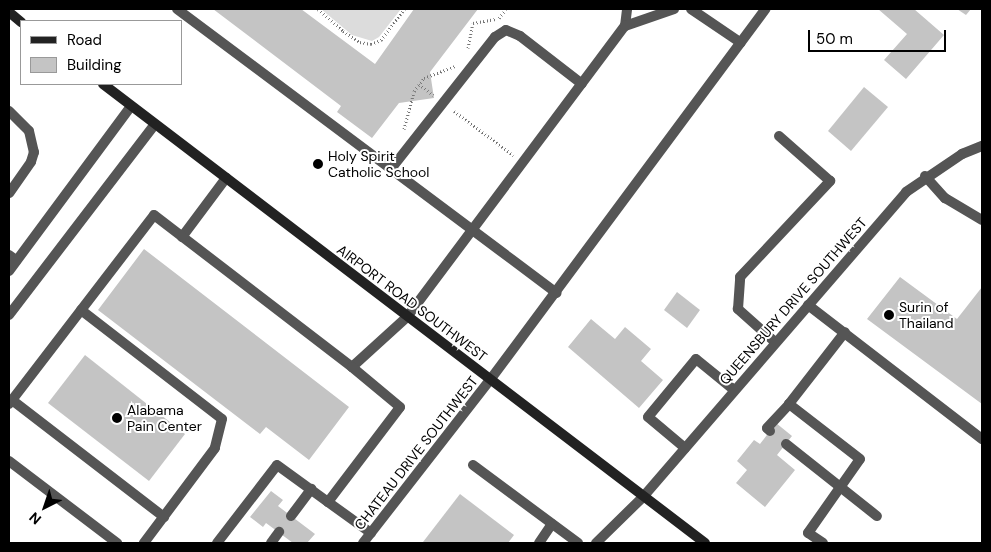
<!DOCTYPE html>
<html>
<head>
<meta charset="utf-8">
<style>
  body { margin:0 }
  #map { position:relative; width:991px; height:552px; overflow:hidden; background:#fff; font-family:"DM Sans",sans-serif }
  div>[style] { position:absolute }
  [style*='--x'] { left:calc(var(--x)*1px); top:calc(var(--y)*1px); width:calc(var(--w)*1px); rotate:calc(var(--a)*1deg) }
  .green>* { inset:0; background:#dcdcdc }
  .building>* { inset:0; background:#c4c4c4 }
  .path>* { height:3px; margin-top:-1.5px; transform-origin:0; background:repeating-linear-gradient(90deg,#777 0 1px,transparent 0 3.5px) }
  .service>* { height:10px; margin:-5px; padding:0 5px; transform-origin:5px; border-radius:5px; background:#555 }
  .minor>* { height:10px; margin:-5px; padding:0 5px; transform-origin:5px; border-radius:5px; background:#555 }
  .secondary>* { height:10px; margin:-5px; padding:0 5px; transform-origin:5px; border-radius:5px; background:#222 }
  .dots>* { width:14px; height:14px; translate:-50% -50%; box-sizing:border-box; border:2px solid #fff; border-radius:50% }
  span { translate:-50% -50%; white-space:nowrap; text-align:center; line-height:1.15; -webkit-text-stroke:4px #fff; paint-order:stroke }
  .poi-label { font-size:14px; color:#000 }
  .left { translate:0 -50%; text-align:left }
  .street-label { font-size:14px; color:#000 }
  .frame { position:absolute; inset:0; border:10px solid #000; pointer-events:none }
  .legend { position:absolute; left:20px; top:20px; width:162px; height:65px; box-sizing:border-box; background:#fff; border:1px solid #999; margin:0; padding:6px 9px; list-style:none; font-size:15px; color:#000 }
  .legend li { display:flex; align-items:center; gap:10px; height:25px }
  .legend b { width:25px; border:1px solid #999 }
  .north { position:absolute; left:20px; top:482px; width:50px; height:50px; -webkit-text-stroke:4px #fff; paint-order:stroke; rotate:221deg; font-size:14px; font-weight:700; line-height:20px; text-align:center; color:#000 }
  .north::after { content:''; display:block; margin:auto; width:18px; height:22px; background:#000; clip-path:polygon(50% 0,100% 100%,50% 72%,0 100%) }
  .scale { position:absolute; left:808px; top:30px; width:138px; height:22px; box-sizing:border-box; border:2px solid #000; border-top:0; padding-left:6px; font-size:15px; line-height:18px; white-space:nowrap; color:#000; -webkit-text-stroke:4px #fff; paint-order:stroke }
</style>
</head>
<body>
<div id="map">
  <div class="green">
    <i style="clip-path:polygon(321px 9px,401px 9px,379px 37px,372px 41px,352px 35px)"></i>
  </div>
  <div class="building">
    <i style="clip-path:polygon(213px 9px,301px 9px,375px 64px,414px 9px,478px 9px,430px 72px,434px 98px,399px 103px,372px 138px,337px 112px,341px 106px)"></i>
    <i style="clip-path:polygon(878px 9px,914px 9px,944px 35px,906px 79px,884px 60px,907px 34px)"></i>
    <i style="clip-path:polygon(957px 9px,971px 9px,966px 15px)"></i>
    <i style="clip-path:polygon(864px 87px,888px 107px,851px 151px,828px 131px)"></i>
    <i style="clip-path:polygon(144px 249px,349px 407px,309px 460px,266px 427px,260px 434px,98px 310px)"></i>
    <i style="clip-path:polygon(900px 277px,957px 319px,982px 287px,982px 404px,867px 319px)"></i>
    <i style="clip-path:polygon(677px 292px,700px 310px,687px 328px,664px 310px)"></i>
    <i style="clip-path:polygon(591px 319px,615px 339px,625px 327px,651px 349px,641px 361px,663px 380px,639px 408px,568px 347px)"></i>
    <i style="clip-path:polygon(85px 355px,185px 434px,149px 481px,48px 403px)"></i>
    <i style="clip-path:polygon(776px 423px,792px 436px,777px 455px,795px 470px,765px 507px,736px 483px,747px 470px,737px 461px,754px 440px,760px 444px)"></i>
    <i style="clip-path:polygon(271px 491px,283px 500px,278px 506px,315px 534px,307px 543px,293px 543px,266px 523px,263px 527px,250px 517px)"></i>
    <i style="clip-path:polygon(460px 494px,514px 535px,508px 543px,423px 542px)"></i>
  </div>
  <div class="path">
    <i style="--x:318;--y:9;--w:33;--a:41"></i>
    <i style="--x:343;--y:31;--w:20;--a:33"></i>
    <i style="--x:360;--y:42;--w:11;--a:10"></i>
    <i style="--x:371;--y:44;--w:11;--a:-22"></i>
    <i style="--x:381;--y:40;--w:39;--a:-53"></i>
    <i style="--x:499;--y:18;--w:11;--a:-52"></i>
    <i style="--x:468;--y:48;--w:25;--a:-79"></i>
    <i style="--x:473;--y:23;--w:23;--a:-10"></i>
    <i style="--x:419;--y:84;--w:18;--a:38"></i>
    <i style="--x:454;--y:111;--w:74;--a:36.7"></i>
    <i style="--x:404;--y:129;--w:39;--a:-75"></i>
    <i style="--x:414;--y:91;--w:16;--a:-52"></i>
    <i style="--x:424;--y:78;--w:33;--a:-21"></i>
  </div>
  <div class="service">
    <i style="--x:177;--y:9;--w:474;--a:36.8"></i>
    <i style="--x:691;--y:9;--w:60;--a:34.2"></i>
    <i style="--x:625;--y:26;--w:17;--a:-83"></i>
    <i style="--x:9;--y:111;--w:28;--a:45"></i>
    <i style="--x:29;--y:131;--w:22;--a:77"></i>
    <i style="--x:34;--y:152;--w:10;--a:107"></i>
    <i style="--x:31;--y:162;--w:38;--a:125"></i>
    <i style="--x:391;--y:169;--w:168;--a:-51.8"></i>
    <i style="--x:495;--y:37;--w:13;--a:-32"></i>
    <i style="--x:506;--y:30;--w:15;--a:23"></i>
    <i style="--x:520;--y:36;--w:78;--a:37.7"></i>
    <i style="--x:925;--y:176;--w:30;--a:48"></i>
    <i style="--x:945;--y:198;--w:43;--a:30.7"></i>
    <i style="--x:182;--y:237;--w:74;--a:-53.3"></i>
    <i style="--x:9;--y:255;--w:9;--a:36"></i>
    <i style="--x:808;--y:305;--w:220;--a:37.6"></i>
    <i style="--x:81;--y:310;--w:178;--a:37.7"></i>
    <i style="--x:222;--y:419;--w:30;--a:104"></i>
    <i style="--x:215;--y:448;--w:119;--a:126.8"></i>
    <i style="--x:775;--y:342;--w:50;--a:-138.3"></i>
    <i style="--x:738;--y:309;--w:32;--a:-86"></i>
    <i style="--x:740;--y:277;--w:132;--a:-46.8"></i>
    <i style="--x:830;--y:181;--w:68;--a:-138.6"></i>
    <i style="--x:490;--y:380;--w:462;--a:-53.4"></i>
    <i style="--x:12;--y:400;--w:192;--a:37.6"></i>
    <i style="--x:9;--y:404;--w:238;--a:-52.5"></i>
    <i style="--x:154;--y:215;--w:250;--a:37.5"></i>
    <i style="--x:352;--y:367;--w:74;--a:-42.3"></i>
    <i style="--x:407;--y:317;--w:364;--a:-53.2"></i>
    <i style="--x:625;--y:26;--w:52;--a:-19.1"></i>
    <i style="--x:770;--y:431;--w:4;--a:-135"></i>
    <i style="--x:767;--y:428;--w:33;--a:-47"></i>
    <i style="--x:786;--y:444;--w:116;--a:38.4"></i>
    <i style="--x:685;--y:448;--w:48;--a:-140"></i>
    <i style="--x:648;--y:417;--w:75;--a:-50.4"></i>
    <i style="--x:696;--y:359;--w:49;--a:39.2"></i>
    <i style="--x:473;--y:465;--w:131;--a:36.6"></i>
    <i style="--x:328;--y:502;--w:53;--a:35.8"></i>
    <i style="--x:291;--y:516;--w:34;--a:-53"></i>
    <i style="--x:217;--y:543;--w:98;--a:-52.4"></i>
    <i style="--x:277;--y:465;--w:63;--a:36"></i>
    <i style="--x:328;--y:502;--w:119;--a:-52.8"></i>
    <i style="--x:400;--y:407;--w:62;--a:-140.2"></i>
    <i style="--x:271;--y:543;--w:14;--a:-54"></i>
    <i style="--x:539;--y:543;--w:23;--a:-56"></i>
    <i style="--x:596;--y:543;--w:66;--a:-44.4"></i>
    <i style="--x:823;--y:543;--w:18;--a:-146"></i>
    <i style="--x:808;--y:533;--w:90;--a:-54.9"></i>
    <i style="--x:860;--y:459;--w:90;--a:-142.2"></i>
    <i style="--x:789;--y:404;--w:91;--a:-52.1"></i>
  </div>
  <div class="minor">
    <i style="--x:9;--y:271;--w:205;--a:-53.5"></i>
    <i style="--x:9;--y:315;--w:240;--a:-52.6"></i>
    <i style="--x:9;--y:461;--w:136;--a:37.2"></i>
    <i style="--x:643;--y:497;--w:403;--a:-49.2"></i>
    <i style="--x:906;--y:192;--w:68;--a:-34.2"></i>
    <i style="--x:962;--y:154;--w:22;--a:-22"></i>
    <i style="--x:363;--y:543;--w:207;--a:-52.1"></i>
  </div>
  <div class="secondary">
    <i style="--x:9;--y:12;--w:16;--a:40"></i>
    <i style="--x:103;--y:84;--w:757;--a:37.32"></i>
  </div>
  <div class="dots">
    <i style="left:318px;top:164px;background:#000"></i>
    <i style="left:889px;top:315px;background:#000"></i>
    <i style="left:117px;top:418px;background:#000"></i>
  </div>
  <div class="poi-label">
    <span class="left" style="left:328px;top:164px">Holy Spirit<br>Catholic School</span>
    <span class="left" style="left:899px;top:315px">Surin of<br>Thailand</span>
    <span class="left" style="left:127px;top:418px">Alabama<br>Pain Center</span>
  </div>
  <div class="street-label">
    <span style="left:793px;top:301px;rotate:-49deg">QUEENSBURY DRIVE SOUTHWEST</span>
    <span style="left:412px;top:303px;rotate:37deg">AIRPORT ROAD SOUTHWEST</span>
    <span style="left:416px;top:453px;rotate:-52deg">CHATEAU DRIVE SOUTHWEST</span>
  </div>
  <div class="frame"></div>
  <ul class="legend">
  <li><b style="height:6px;background:#222"></b>Road</li>
  <li><b style="height:14px;background:#c4c4c4"></b>Building</li>
  </ul>
  <div class="north">N</div>
  <div class="scale">50 m</div>
</div>
</body>
</html>
